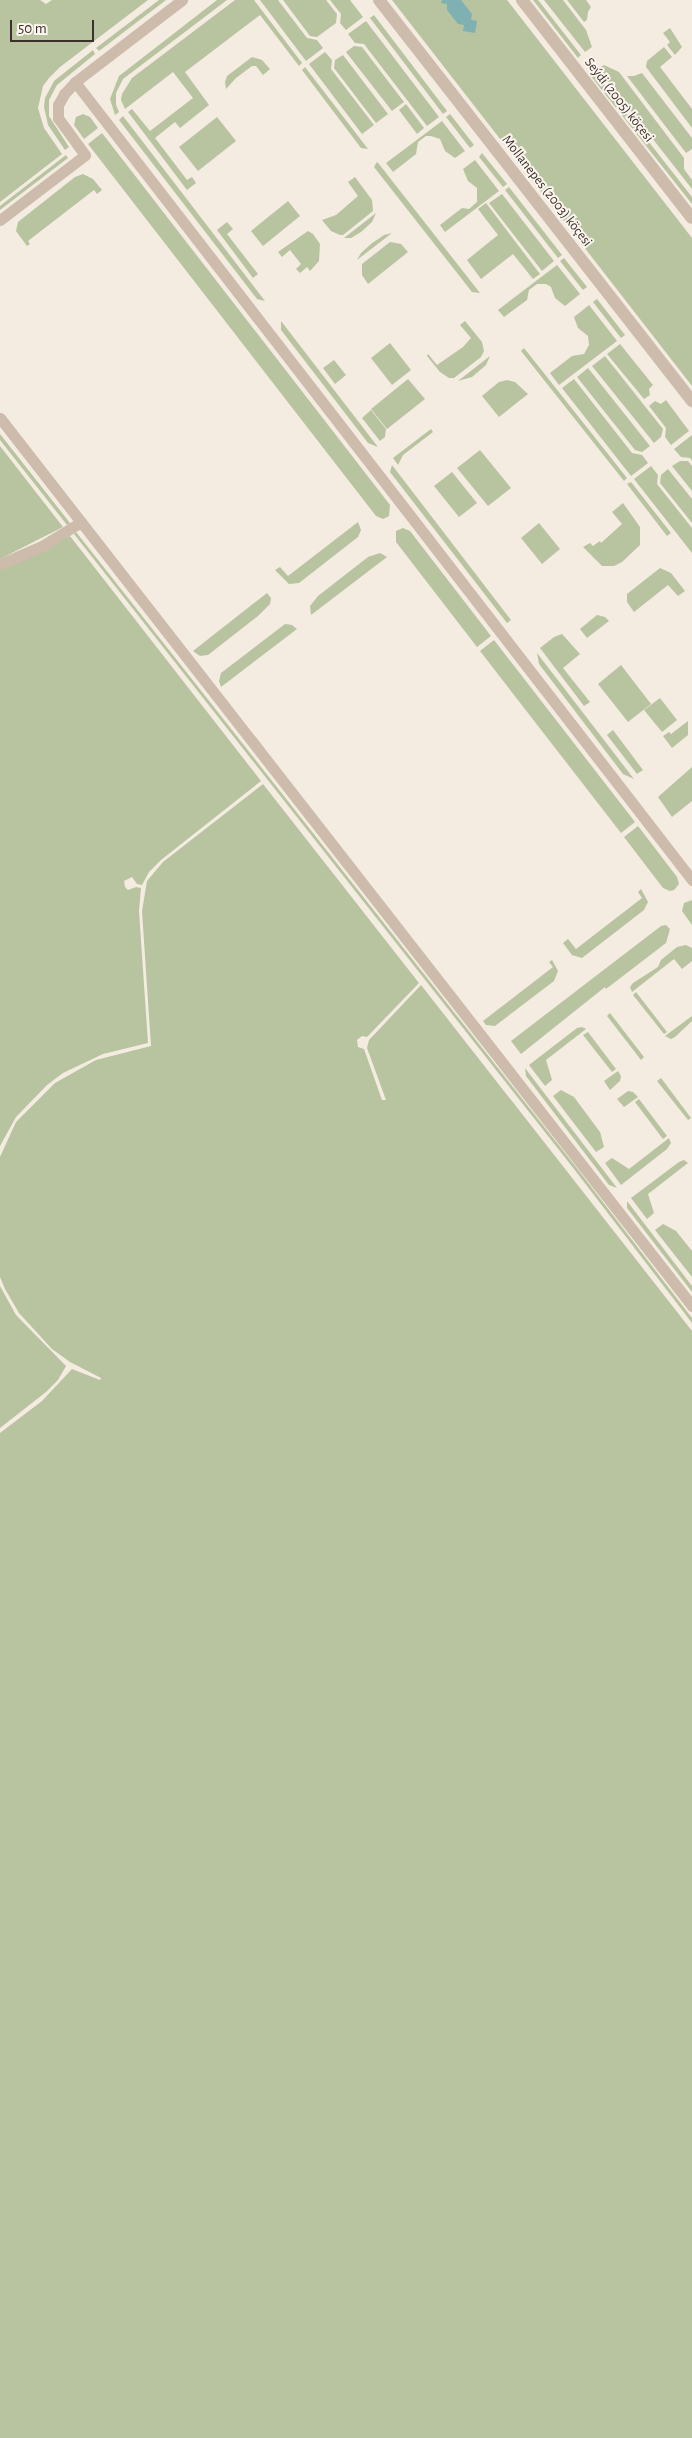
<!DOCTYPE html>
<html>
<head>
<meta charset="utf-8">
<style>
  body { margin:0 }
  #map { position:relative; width:692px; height:2438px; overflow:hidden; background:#f4ebe1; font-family:"Alegreya Sans",sans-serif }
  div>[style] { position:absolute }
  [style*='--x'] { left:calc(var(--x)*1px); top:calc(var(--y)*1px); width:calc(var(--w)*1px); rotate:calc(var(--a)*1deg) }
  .green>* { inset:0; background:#b8c4a0 }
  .water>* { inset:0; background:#7fb0b2 }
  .minor>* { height:11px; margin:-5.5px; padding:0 5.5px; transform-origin:5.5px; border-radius:5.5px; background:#cdbbac }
  .tertiary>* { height:12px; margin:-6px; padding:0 6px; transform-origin:6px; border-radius:6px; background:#cdbbac }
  span { translate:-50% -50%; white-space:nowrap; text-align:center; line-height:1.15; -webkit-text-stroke:4px #fbf5ee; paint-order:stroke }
  .street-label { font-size:14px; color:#3b302b }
  .scale { position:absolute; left:10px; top:20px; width:84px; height:22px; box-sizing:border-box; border:2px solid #3b302b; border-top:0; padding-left:6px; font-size:15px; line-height:18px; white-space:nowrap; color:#3b302b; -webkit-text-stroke:4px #fbf5ee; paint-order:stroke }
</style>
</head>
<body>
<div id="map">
  <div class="green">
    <i style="clip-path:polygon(0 0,40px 0,46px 4px,52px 0,148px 0,60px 67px,49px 78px,43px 86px,38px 108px,44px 128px,62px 154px,0 202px)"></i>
    <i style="clip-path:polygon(159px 0,166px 0,99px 51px,96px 48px)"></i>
    <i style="clip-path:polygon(217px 0,227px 0,123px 79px,116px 93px,116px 105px,119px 112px,115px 115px,110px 99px,119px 76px)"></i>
    <i style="clip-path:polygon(235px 0,254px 0,302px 63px,299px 66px,260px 15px,185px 72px,209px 105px,180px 128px,175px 122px,155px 138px,187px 180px,192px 177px,196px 183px,187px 190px,128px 112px,132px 109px,150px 131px,193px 98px,173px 72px,125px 109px,121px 100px,122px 94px,132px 78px)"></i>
    <i style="clip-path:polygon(260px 0,278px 0,307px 38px,317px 40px,323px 48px,306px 61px)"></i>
    <i style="clip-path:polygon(283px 0,326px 0,337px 14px,336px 23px,317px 37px,310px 36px)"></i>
    <i style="clip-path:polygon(330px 0,350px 0,363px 17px,346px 30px,340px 23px,341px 14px)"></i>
    <i style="clip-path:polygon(392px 0,507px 0,692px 238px,692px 386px)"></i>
    <i style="clip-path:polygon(533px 0,538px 0,581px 55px,578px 58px)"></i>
    <i style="clip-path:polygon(544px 0,563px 0,586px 30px,592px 47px,585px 52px)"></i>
    <i style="clip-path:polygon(567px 0,586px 0,591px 7px,588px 12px,587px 20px,584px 22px)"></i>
    <i style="clip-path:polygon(374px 15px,447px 111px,443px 114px,370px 18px)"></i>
    <i style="clip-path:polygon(366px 21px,439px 117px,427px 126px,364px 44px,355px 43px,348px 34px)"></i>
    <i style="clip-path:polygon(670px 28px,682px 47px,675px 55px,667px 45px,670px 42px,663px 33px)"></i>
    <i style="clip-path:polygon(354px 46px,362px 47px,404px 102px,392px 111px,346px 52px)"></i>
    <i style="clip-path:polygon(664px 47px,672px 57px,660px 67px,692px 109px,692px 128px,646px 67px,647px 61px)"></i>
    <i style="clip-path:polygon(93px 50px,95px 54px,57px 85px,49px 100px,49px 116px,69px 147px,65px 150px,48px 125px,44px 107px,45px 98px,54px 81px)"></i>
    <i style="clip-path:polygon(325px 52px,332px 60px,331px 69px,374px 125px,362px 134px,309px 64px)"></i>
    <i style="clip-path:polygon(343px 55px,388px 114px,376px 123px,334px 68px,335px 60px)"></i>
    <i style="clip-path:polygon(252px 57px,262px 60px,270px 69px,263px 75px,256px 66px,252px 66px,236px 78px,226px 89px,225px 82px,227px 76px)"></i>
    <i style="clip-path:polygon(604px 65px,619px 72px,684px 158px,684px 169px,692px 180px,692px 189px,598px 69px)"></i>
    <i style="clip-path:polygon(305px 67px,368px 149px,361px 148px,302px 70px)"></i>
    <i style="clip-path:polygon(594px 72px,692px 197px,692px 204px,590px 75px)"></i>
    <i style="clip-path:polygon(642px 73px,692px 138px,692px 149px,686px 153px,627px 76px,634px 76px)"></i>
    <i style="clip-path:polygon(406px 104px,424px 128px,417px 134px,399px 110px)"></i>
    <i style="clip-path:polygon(83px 114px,90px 117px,98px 128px,84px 139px,74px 125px,76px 117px)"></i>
    <i style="clip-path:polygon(450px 114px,474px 145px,470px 148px,446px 117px)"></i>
    <i style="clip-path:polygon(123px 116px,265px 301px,257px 299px,119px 120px)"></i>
    <i style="clip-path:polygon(217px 117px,236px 141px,198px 171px,179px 147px)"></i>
    <i style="clip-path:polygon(442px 121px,465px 151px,455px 158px,445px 151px,440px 139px,431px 136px,426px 136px,418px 142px,416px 154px,393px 172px,386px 163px)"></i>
    <i style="clip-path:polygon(102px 133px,390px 505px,389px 516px,383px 519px,376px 516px,88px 144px)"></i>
    <i style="clip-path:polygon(482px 153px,507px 184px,503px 187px,479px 157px)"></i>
    <i style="clip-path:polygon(66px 155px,68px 158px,0 210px,0 206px)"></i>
    <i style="clip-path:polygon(475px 160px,499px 191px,445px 232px,440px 225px,462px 208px,469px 209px,477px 202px,477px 188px,468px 181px,463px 169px)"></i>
    <i style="clip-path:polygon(377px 162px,379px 164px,480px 293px,472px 292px,374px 167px)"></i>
    <i style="clip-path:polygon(83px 174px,93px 179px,102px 190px,97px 194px,94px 190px,28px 241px,30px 244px,27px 246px,16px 231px,18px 222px,75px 177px)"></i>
    <i style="clip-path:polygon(355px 177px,372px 200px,373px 211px,343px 235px,340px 235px,331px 231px,322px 220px,336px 215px,358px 196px,348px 182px)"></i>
    <i style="clip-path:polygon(509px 187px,562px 255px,558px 258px,505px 190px)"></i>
    <i style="clip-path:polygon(502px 194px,554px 261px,542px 271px,489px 203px)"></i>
    <i style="clip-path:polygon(288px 201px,300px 216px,263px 246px,251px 231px)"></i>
    <i style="clip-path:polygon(486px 203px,540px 274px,533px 279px,513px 254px,481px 279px,467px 260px,498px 235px,478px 209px)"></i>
    <i style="clip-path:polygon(376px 213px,372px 222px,361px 232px,351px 238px,344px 238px)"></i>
    <i style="clip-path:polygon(227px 222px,233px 229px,227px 234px,258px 274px,253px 278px,217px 230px)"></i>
    <i style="clip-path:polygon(308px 231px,313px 234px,320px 244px,319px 261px,310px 271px,307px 267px,300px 273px,296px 269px,301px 264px,290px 250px,282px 257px,278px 252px)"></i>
    <i style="clip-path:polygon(392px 233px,357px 260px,361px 253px,371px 244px,384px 235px)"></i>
    <i style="clip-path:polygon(390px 242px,401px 244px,408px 252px,368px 284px,362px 275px,362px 264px)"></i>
    <i style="clip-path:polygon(564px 258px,587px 287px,583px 290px,560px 261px)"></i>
    <i style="clip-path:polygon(557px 265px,580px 294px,565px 306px,555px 298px,551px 287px,546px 284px,537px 284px,529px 290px,527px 300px,504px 317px,498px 310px)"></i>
    <i style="clip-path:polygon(597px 299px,625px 335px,621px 338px,593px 302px)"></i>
    <i style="clip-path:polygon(589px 305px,617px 341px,559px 385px,550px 373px,572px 356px,584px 354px,589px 345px,588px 336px,578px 328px,574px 317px)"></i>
    <i style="clip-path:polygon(281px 321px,378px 447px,368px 443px,281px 330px)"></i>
    <i style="clip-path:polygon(465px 321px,482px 342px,484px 351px,481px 357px,454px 378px,449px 378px,440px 372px,427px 356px,428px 354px,437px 365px,463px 347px,471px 338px,460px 325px)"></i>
    <i style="clip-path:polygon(390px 343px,411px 370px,392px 385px,371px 358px)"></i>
    <i style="clip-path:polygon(620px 344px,653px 385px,649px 389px,650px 395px,644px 399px,607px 354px)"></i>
    <i style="clip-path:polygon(524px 348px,627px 478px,624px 481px,521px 351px)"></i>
    <i style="clip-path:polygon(490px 356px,486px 365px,472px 377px,458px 381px)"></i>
    <i style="clip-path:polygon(605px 356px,663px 429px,661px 437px,654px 443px,592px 366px)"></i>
    <i style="clip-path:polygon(334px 360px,346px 375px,335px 384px,323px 368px)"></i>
    <i style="clip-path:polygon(588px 368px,650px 446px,642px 452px,635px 450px,577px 377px)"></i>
    <i style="clip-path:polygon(408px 379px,425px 399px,387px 429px,371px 409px)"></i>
    <i style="clip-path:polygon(574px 379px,632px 453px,642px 455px,648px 463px,631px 476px,562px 388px)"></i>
    <i style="clip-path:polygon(507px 380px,515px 382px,528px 394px,499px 417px,482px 396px,499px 382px)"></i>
    <i style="clip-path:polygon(666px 400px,689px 431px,671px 445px,665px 437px,666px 428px,649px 406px,655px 401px,661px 404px)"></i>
    <i style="clip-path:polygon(371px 410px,386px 429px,385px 437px,380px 441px,362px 418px)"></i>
    <i style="clip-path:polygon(431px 429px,433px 432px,403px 455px,398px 465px,393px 458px)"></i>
    <i style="clip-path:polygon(0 434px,70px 523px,67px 525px,0 440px)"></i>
    <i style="clip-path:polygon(692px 435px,692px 461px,690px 458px,681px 457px,674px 449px)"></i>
    <i style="clip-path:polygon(0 446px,63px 527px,0 559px)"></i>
    <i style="clip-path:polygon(480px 450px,511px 488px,488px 506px,457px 468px)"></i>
    <i style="clip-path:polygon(680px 461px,688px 461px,692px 466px,692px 491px,672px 466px)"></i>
    <i style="clip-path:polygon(392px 465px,511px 620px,507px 623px,390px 472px)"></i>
    <i style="clip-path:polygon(651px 466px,658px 475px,657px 484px,692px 528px,692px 553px,634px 479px)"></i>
    <i style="clip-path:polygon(668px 469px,692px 499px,692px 523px,660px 483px,661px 475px)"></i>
    <i style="clip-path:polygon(452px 472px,477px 503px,459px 517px,434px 486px)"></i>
    <i style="clip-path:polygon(631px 482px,671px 533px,667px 536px,627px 484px)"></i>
    <i style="clip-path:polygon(623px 503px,640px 527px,640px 545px,622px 562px,614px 566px,602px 566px,583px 547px,590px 543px,593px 546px,600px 541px,601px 543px,622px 524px,612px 512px)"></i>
    <i style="clip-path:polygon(358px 522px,361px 530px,358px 537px,299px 583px,289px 584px,275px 570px,280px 567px,288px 576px)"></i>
    <i style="clip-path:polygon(539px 523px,560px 549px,542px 564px,521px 538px)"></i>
    <i style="clip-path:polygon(403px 528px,410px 531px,491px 636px,477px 647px,396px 542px,396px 531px)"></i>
    <i style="clip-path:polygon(76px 532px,576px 1167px,692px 1318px,692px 1323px,574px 1169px,74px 534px)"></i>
    <i style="clip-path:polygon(70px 536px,261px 781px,161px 860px,149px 872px,142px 885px,137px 884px,132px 877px,124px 881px,125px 887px,128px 890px,136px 887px,141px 888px,139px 911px,148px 1043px,103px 1054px,63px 1073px,47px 1085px,16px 1117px,0 1146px,0 569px)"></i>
    <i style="clip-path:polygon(380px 553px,387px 557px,311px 615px,310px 606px,318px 596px,368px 557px)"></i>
    <i style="clip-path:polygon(660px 568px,671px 573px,685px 591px,678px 596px,668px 585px,634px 612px,627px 602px,627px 594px)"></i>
    <i style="clip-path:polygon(267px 593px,271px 598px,270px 604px,258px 616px,208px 655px,200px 656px,193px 651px)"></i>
    <i style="clip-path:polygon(597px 615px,605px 617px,609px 621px,587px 638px,580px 629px)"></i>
    <i style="clip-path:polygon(285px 624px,292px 625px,297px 629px,221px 687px,219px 681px,221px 673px)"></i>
    <i style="clip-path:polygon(562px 634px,580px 654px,563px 668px,590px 702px,584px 706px,540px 648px,554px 637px)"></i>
    <i style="clip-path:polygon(494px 640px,635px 822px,621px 833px,480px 651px)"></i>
    <i style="clip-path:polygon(537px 653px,634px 779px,623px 774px,539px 664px)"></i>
    <i style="clip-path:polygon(621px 665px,651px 704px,628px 722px,598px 684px)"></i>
    <i style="clip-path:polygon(660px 698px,677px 720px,662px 732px,644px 710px)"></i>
    <i style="clip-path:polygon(688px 721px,688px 735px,672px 748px,663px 736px,669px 732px,671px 734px)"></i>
    <i style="clip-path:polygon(613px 730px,643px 770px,637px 774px,607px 735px)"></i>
    <i style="clip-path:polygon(692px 767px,692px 801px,672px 817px,658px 797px)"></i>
    <i style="clip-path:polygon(263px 784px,419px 983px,367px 1037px,362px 1036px,357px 1040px,358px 1047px,364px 1049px,382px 1100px,386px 1100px,367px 1048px,369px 1040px,421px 985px,692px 1331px,692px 2438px,0 2438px,0 1433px,42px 1401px,72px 1369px,100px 1380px,101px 1378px,70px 1362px,52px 1349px,19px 1313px,5px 1289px,0 1277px,0 1157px,16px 1122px,55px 1083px,96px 1060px,151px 1046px,142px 911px,147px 881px,163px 862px)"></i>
    <i style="clip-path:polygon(638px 826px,677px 877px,679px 884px,674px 890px,670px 891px,663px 888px,624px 837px)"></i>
    <i style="clip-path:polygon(641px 889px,648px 902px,644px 910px,582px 958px,572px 955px,563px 943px,568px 939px,576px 949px,642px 898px,638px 892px)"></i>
    <i style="clip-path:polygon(692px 900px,692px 925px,682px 911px,684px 903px)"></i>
    <i style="clip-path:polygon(666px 925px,670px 929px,666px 943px,606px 989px,605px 987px,521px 1054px,511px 1041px,661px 926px)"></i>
    <i style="clip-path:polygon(686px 945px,692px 948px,692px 961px,682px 969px,674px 959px,632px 992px,630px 987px,633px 983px,658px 967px,661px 960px,677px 947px)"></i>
    <i style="clip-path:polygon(552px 960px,558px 971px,554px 981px,495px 1026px,486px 1025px,483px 1021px,553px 967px,549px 962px)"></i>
    <i style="clip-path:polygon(636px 992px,667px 1032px,664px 1034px,633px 995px)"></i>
    <i style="clip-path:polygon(610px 1013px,644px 1057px,641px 1060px,607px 1016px)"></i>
    <i style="clip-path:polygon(692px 1016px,692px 1021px,675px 1037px,671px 1039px,665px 1036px)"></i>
    <i style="clip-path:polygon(582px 1027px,586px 1029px,546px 1060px,552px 1080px,545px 1086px,529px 1065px,577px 1028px)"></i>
    <i style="clip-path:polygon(588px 1032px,616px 1069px,612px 1072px,583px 1035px)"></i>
    <i style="clip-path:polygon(525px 1068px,617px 1188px,609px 1185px,526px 1076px)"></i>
    <i style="clip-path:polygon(618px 1071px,621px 1076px,620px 1081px,610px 1090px,604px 1081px)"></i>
    <i style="clip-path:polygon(661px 1078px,691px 1118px,688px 1120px,657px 1081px)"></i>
    <i style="clip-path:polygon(561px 1090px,574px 1097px,600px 1132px,604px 1147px,596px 1152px,553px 1096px)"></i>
    <i style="clip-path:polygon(628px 1091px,633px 1092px,638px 1097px,624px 1107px,617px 1099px)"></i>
    <i style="clip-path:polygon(639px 1099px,667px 1136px,663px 1139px,635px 1102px)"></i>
    <i style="clip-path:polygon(669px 1138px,671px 1143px,667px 1149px,621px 1185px,605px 1163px,612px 1158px,629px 1169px)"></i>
    <i style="clip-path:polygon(684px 1160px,688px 1163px,648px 1194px,654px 1213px,647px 1219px,631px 1198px,679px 1162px)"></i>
    <i style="clip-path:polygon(627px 1201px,692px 1286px,692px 1292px,627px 1208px)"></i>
    <i style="clip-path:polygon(663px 1224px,676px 1231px,692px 1251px,692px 1277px,655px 1230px)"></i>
    <i style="clip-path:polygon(0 1286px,16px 1315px,66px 1366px,58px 1380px,46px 1392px,0 1428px)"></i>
  </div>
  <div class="water">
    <i style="clip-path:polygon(442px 0,461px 0,472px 14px,471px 20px,477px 21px,475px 33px,463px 31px,464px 25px,458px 24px,447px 10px,447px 4px,441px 3px)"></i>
  </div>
  <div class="minor">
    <i style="--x:75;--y:82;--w:1009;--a:52.29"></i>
    <i style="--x:0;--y:220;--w:107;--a:-37.4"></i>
    <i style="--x:85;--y:155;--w:46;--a:-126.1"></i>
    <i style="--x:58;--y:118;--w:13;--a:-90"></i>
    <i style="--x:58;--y:105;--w:13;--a:-61"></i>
    <i style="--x:64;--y:94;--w:16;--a:-47"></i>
    <i style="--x:75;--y:82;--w:135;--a:-37.5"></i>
    <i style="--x:0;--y:418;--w:1126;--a:52.07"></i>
    <i style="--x:0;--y:564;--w:46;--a:-23.2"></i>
    <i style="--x:42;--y:546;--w:46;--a:-31.6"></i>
  </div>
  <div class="tertiary">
    <i style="--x:379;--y:0;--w:509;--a:52.03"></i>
    <i style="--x:522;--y:0;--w:276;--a:52.1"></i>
  </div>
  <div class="street-label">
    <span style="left:619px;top:100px;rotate:52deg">Seýdi (2005) köçesi</span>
    <span style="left:547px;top:191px;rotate:52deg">Mollanepes (2003) köçesi</span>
  </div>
  <div class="scale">50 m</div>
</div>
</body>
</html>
